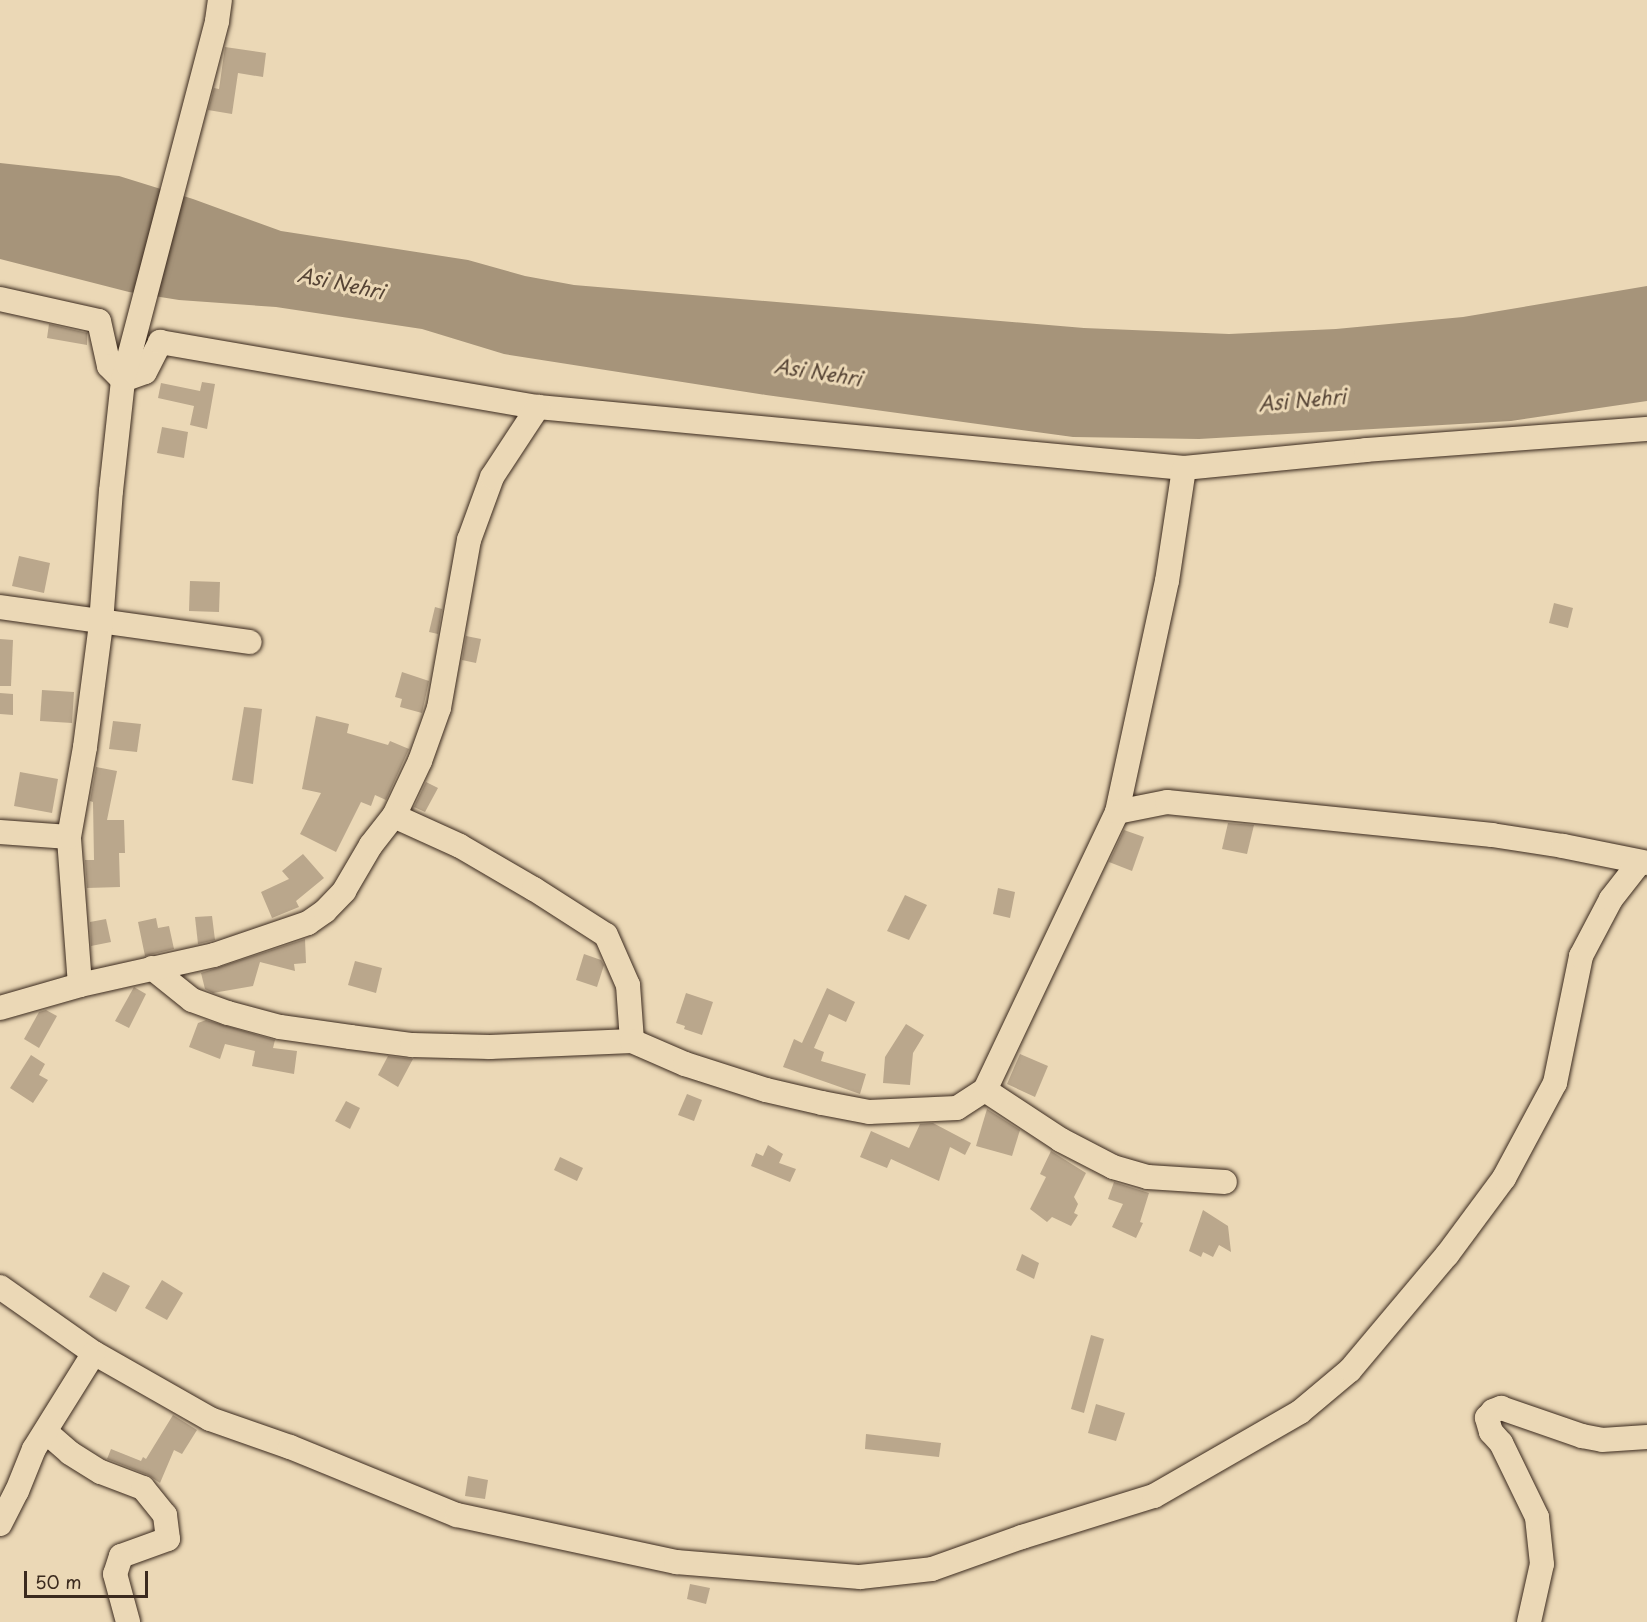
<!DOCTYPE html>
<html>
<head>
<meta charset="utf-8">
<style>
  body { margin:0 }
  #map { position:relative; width:1647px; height:1622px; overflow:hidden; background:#ebd8b6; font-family:"Playpen Sans",sans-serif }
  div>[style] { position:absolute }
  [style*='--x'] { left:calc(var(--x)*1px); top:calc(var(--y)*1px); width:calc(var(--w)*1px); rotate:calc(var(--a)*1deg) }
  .water>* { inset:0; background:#a6947a }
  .building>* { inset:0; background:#baa78c }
  .roads { filter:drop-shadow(0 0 2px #3b2a1e) drop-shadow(0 0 2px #3b2a1e) }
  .minor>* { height:24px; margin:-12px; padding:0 12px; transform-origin:12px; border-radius:12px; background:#ebd8b6 }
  span { translate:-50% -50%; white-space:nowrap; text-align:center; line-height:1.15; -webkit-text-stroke:6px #ebd8b6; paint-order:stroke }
  .water-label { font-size:20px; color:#564435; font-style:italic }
  .scale { position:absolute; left:24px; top:1571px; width:124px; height:27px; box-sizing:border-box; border:3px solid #3b2a1e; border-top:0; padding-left:8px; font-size:18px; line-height:21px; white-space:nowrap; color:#3b2a1e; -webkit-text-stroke:4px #ebd8b6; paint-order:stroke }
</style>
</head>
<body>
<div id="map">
  <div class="water">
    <i style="clip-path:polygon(0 163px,119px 176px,193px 199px,281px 231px,468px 260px,525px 276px,574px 285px,1084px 328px,1229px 334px,1336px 329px,1463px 317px,1647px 286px,1647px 401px,1511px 421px,1199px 439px,1073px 437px,766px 395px,504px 354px,422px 329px,276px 307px,179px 300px,129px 292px,0 259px)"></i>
  </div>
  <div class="building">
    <i style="clip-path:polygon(225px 47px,266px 53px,263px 77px,238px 73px,232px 114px,208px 110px,214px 88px,219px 89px)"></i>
    <i style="clip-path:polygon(49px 324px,87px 333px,87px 345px,47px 338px)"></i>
    <i style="clip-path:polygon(202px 382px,215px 384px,207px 429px,190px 425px,194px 406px,158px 398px,161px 383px,200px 391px)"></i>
    <i style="clip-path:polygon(162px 427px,188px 432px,184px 458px,157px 453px)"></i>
    <i style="clip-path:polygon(19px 556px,50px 563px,44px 593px,12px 586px)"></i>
    <i style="clip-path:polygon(190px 581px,220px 582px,219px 612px,189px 611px)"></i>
    <i style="clip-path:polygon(1554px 603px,1573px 608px,1568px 628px,1549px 623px)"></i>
    <i style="clip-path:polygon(435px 607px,442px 609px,438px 634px,429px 632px)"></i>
    <i style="clip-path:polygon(466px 636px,481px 639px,476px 663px,462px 660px)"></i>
    <i style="clip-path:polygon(0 639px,13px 640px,11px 686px,0 686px)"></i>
    <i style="clip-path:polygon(402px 672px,429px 681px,422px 713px,400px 707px,402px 699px,395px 697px)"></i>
    <i style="clip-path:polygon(42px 690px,74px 692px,72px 723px,40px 721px)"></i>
    <i style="clip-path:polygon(0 693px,13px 694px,13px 715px,0 714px)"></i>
    <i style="clip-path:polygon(244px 707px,262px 709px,253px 784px,232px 780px)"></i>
    <i style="clip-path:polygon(316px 716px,349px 724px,347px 733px,388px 745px,390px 741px,409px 749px,386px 800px,375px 795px,371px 806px,361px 802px,336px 852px,300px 834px,321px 793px,302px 789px)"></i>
    <i style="clip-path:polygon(113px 721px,141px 724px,137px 752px,109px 749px)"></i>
    <i style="clip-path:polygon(96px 767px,117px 771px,107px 820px,124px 820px,125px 853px,119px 853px,120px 887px,87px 888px,85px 860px,94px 860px,93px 802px,90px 801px)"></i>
    <i style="clip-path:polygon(20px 772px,58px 779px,52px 813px,14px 806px)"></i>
    <i style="clip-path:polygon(426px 782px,438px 788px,425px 812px,414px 807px)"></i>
    <i style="clip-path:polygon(1228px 823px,1254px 825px,1247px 854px,1222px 849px)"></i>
    <i style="clip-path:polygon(1124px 830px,1144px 837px,1132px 871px,1109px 862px)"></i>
    <i style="clip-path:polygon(303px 854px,324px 878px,296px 901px,299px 907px,272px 918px,261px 892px,289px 879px,282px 871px)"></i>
    <i style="clip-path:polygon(998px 888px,1015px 892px,1010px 918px,993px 914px)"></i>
    <i style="clip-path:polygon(905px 895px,927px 905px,909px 940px,887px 931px)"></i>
    <i style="clip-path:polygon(212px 916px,215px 940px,198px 944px,195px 917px)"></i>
    <i style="clip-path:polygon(156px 918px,158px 928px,169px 926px,174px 949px,145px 956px,138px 922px)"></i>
    <i style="clip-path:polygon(106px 919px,111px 942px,91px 946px,90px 922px)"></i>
    <i style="clip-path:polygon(305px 939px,306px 963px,294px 964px,295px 971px,260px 962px,253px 986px,213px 993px,205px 989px,201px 973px)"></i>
    <i style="clip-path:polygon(584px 954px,601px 960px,604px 965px,597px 987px,576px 980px)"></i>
    <i style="clip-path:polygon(355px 961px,382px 968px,376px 993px,348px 985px)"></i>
    <i style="clip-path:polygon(134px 987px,146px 994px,129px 1028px,115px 1021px)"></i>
    <i style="clip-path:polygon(827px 988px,855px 1002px,846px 1022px,829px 1014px,814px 1048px,824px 1052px,821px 1061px,866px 1074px,860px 1094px,783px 1067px,794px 1039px,802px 1043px)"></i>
    <i style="clip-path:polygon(686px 993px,713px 1002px,702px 1035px,684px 1029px,685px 1026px,676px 1023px)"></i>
    <i style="clip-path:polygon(46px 1010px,57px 1016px,39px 1048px,24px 1039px,39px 1012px)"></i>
    <i style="clip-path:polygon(206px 1020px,275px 1040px,273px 1048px,297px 1051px,294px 1074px,252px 1066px,255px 1051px,225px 1044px,220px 1059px,189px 1047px,198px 1023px)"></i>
    <i style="clip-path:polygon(906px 1024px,924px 1035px,913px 1053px,910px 1085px,883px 1083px,885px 1057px)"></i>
    <i style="clip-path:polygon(1020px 1054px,1048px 1066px,1035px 1097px,1007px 1084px)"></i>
    <i style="clip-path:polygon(31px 1055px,45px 1064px,39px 1075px,48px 1080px,33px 1103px,10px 1088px)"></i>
    <i style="clip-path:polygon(388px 1056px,413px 1059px,398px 1087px,378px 1075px)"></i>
    <i style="clip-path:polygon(687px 1094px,702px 1100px,694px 1121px,678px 1115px)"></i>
    <i style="clip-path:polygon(346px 1101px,360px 1108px,350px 1129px,335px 1121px)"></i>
    <i style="clip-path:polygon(987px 1109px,1020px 1130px,1012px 1156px,976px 1146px)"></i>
    <i style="clip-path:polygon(933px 1123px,971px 1143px,965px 1155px,950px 1147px,939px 1181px,891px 1159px,887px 1168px,860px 1157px,871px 1131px,909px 1148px,920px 1124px)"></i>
    <i style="clip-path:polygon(768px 1145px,783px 1154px,779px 1163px,796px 1169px,790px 1182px,751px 1166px,756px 1153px,763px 1156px)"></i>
    <i style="clip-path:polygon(1051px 1151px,1086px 1173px,1074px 1197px,1078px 1204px,1074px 1213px,1078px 1215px,1071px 1226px,1052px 1217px,1047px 1222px,1030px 1209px,1046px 1177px,1040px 1174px)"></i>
    <i style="clip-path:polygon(560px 1157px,583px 1168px,577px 1181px,554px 1170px)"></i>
    <i style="clip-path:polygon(1114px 1182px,1149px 1193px,1140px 1222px,1143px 1223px,1136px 1238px,1112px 1227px,1123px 1204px,1108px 1199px)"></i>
    <i style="clip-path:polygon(1203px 1210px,1228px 1226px,1231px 1252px,1219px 1245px,1213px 1257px,1203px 1252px,1201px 1257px,1189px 1251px)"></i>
    <i style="clip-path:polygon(1022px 1254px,1039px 1263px,1034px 1279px,1016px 1270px)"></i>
    <i style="clip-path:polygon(103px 1272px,130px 1286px,116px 1312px,89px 1297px)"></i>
    <i style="clip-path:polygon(162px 1280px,183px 1293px,167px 1320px,145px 1308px)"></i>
    <i style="clip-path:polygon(1091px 1335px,1104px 1339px,1084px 1413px,1071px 1409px)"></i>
    <i style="clip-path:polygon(1096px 1404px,1125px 1413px,1116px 1441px,1088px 1433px)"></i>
    <i style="clip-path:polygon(173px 1415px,197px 1430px,182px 1454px,174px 1450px,160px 1483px,148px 1475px,107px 1459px,111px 1449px,141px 1461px,143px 1457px,146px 1459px)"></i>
    <i style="clip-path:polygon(866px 1434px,941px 1443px,939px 1457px,865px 1449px)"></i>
    <i style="clip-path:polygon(468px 1476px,488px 1480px,485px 1499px,465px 1496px)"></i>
    <i style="clip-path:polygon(690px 1584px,710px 1588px,706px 1604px,687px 1599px)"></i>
  </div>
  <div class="roads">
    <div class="minor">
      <i style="--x:0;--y:299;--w:101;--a:12.5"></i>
      <i style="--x:99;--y:321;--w:46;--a:77.5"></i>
      <i style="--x:109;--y:366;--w:20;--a:45"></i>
      <i style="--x:123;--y:380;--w:23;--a:-20"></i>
      <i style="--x:145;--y:372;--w:34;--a:-63"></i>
      <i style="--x:160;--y:342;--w:384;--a:9.8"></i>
      <i style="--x:538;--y:407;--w:649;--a:5.39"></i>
      <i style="--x:1184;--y:468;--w:183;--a:-5.6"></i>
      <i style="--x:1366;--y:450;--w:282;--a:-4.3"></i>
      <i style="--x:0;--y:607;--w:252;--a:8"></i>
      <i style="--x:1117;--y:812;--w:236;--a:-77.8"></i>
      <i style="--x:1167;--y:581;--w:114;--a:-81.4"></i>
      <i style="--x:394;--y:816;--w:61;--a:-64.7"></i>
      <i style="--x:420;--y:761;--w:56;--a:-70.3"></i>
      <i style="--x:439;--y:708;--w:171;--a:-79.9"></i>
      <i style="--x:469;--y:540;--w:67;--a:-69.9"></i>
      <i style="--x:492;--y:477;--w:84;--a:-56.7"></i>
      <i style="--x:0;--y:832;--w:69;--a:4.1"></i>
      <i style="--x:152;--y:968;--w:51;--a:38.7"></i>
      <i style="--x:192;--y:1000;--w:38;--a:20"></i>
      <i style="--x:228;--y:1013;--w:54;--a:15.1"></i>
      <i style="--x:280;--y:1027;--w:71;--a:8.1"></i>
      <i style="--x:350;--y:1037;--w:63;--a:7.4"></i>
      <i style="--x:412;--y:1045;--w:78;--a:1.5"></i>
      <i style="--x:490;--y:1047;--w:142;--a:-2.4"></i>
      <i style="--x:80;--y:985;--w:148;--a:-94.3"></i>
      <i style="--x:69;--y:837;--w:91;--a:-79.9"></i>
      <i style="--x:85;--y:747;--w:125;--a:-82.6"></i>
      <i style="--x:101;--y:623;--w:132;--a:-85.7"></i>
      <i style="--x:111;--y:491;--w:112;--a:-83.8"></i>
      <i style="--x:123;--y:380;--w:371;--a:-75.3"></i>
      <i style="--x:217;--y:21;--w:21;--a:-82"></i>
      <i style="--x:0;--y:1008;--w:83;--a:-16"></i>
      <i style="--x:80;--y:985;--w:137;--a:-12.6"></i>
      <i style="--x:214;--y:955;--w:99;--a:-18.8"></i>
      <i style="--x:308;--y:923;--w:21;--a:-35"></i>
      <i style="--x:325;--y:911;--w:28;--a:-46"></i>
      <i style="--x:344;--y:891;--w:53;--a:-59.6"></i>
      <i style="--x:371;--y:845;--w:37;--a:-52"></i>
      <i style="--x:394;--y:816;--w:72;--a:24.4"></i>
      <i style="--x:460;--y:846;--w:86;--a:30.2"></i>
      <i style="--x:534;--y:889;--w:85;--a:32.6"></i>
      <i style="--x:606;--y:935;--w:55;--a:66.3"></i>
      <i style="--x:628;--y:985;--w:56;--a:85.9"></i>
      <i style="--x:632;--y:1041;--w:58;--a:23.5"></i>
      <i style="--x:685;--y:1064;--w:85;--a:17.8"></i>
      <i style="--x:766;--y:1090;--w:57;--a:13.1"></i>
      <i style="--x:822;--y:1103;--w:48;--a:10.8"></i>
      <i style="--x:869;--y:1112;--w:88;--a:-2.6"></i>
      <i style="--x:957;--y:1108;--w:33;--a:-33"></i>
      <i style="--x:985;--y:1090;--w:308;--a:-64.6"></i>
      <i style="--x:1117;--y:812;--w:51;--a:-11.3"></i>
      <i style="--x:1167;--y:802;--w:327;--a:5.8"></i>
      <i style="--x:1492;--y:835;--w:72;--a:8.8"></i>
      <i style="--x:1563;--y:846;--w:86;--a:11.4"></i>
      <i style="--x:985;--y:1090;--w:91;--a:33.3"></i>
      <i style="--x:1061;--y:1140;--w:59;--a:27.4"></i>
      <i style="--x:1113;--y:1167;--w:36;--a:16"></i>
      <i style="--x:1148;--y:1177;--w:77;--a:3.7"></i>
      <i style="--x:0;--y:1287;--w:115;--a:35.1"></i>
      <i style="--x:94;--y:1353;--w:133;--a:29.6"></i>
      <i style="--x:210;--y:1419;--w:85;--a:19.3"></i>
      <i style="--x:290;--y:1447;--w:180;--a:22.2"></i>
      <i style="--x:457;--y:1515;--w:224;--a:12.1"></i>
      <i style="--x:676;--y:1562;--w:185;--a:4.7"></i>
      <i style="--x:860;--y:1577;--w:72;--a:-6.3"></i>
      <i style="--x:932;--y:1569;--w:96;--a:-19.6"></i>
      <i style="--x:1022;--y:1537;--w:138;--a:-17.3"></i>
      <i style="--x:1154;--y:1496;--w:168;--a:-29.9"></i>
      <i style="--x:1300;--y:1412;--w:65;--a:-40"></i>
      <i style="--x:1350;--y:1370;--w:150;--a:-49.9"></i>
      <i style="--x:1447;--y:1255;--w:96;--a:-53.5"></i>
      <i style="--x:1504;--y:1178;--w:108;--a:-61.8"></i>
      <i style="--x:1555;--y:1083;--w:130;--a:-78.4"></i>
      <i style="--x:1581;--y:956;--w:64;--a:-62.2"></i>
      <i style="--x:1611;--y:899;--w:47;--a:-51.9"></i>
      <i style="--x:46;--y:1432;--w:32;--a:41"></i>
      <i style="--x:70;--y:1453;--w:36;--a:32"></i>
      <i style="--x:101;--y:1472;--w:45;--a:20.9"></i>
      <i style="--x:143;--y:1488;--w:35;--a:51"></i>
      <i style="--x:165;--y:1515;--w:24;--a:83"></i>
      <i style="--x:168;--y:1539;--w:50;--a:160.1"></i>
      <i style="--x:121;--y:1556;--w:19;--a:108"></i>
      <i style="--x:115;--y:1574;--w:50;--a:74.8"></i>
      <i style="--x:0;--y:1524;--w:37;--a:-63"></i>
      <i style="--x:17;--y:1491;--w:45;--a:-68"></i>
      <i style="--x:34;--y:1449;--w:113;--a:-58"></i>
      <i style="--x:1529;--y:1622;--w:59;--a:-77.4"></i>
      <i style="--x:1542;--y:1564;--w:47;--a:-96.1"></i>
      <i style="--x:1537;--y:1517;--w:82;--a:-115.9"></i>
      <i style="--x:1501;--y:1443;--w:15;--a:-132"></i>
      <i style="--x:1491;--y:1432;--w:15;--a:-106"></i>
      <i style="--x:1487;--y:1418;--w:9;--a:-49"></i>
      <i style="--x:1493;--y:1411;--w:9;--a:-21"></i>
      <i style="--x:1501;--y:1408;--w:86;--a:19.1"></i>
      <i style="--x:1582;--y:1436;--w:20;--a:11"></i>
      <i style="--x:1602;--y:1440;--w:45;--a:-3.8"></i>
    </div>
  </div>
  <div class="water-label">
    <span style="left:341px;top:283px;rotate:12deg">Asi Nehri</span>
    <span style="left:818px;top:372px;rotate:9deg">Asi Nehri</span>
    <span style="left:1302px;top:400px;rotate:-5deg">Asi Nehri</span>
  </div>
  <div class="scale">50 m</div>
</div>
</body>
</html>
